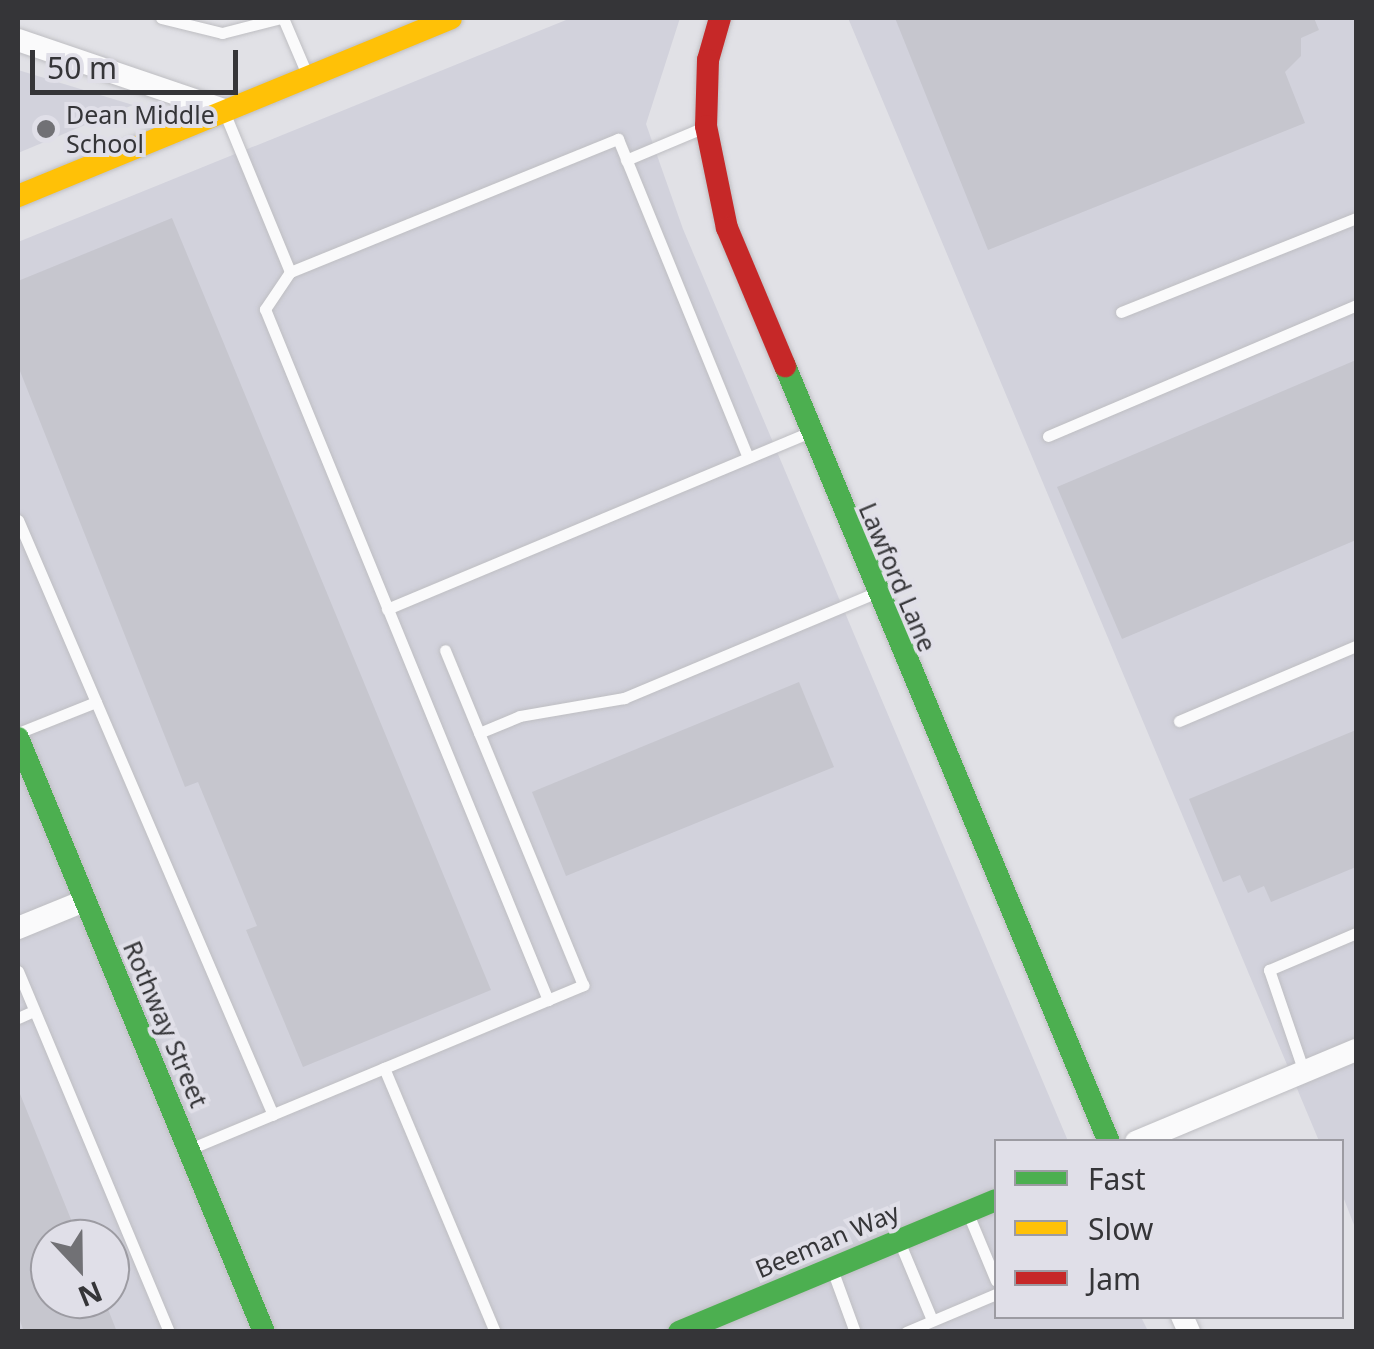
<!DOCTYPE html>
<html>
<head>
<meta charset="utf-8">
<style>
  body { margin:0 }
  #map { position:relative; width:1374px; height:1349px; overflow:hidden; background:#e1e1e6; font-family:"Noto Sans",sans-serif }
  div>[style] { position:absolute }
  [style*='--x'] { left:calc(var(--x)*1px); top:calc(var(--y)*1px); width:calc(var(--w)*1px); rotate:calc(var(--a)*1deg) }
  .built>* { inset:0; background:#d2d2dc }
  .building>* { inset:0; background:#c6c6ce }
  .roads { filter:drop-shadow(0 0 2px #bebec2) drop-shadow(0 0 2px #bebec2) }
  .lane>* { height:11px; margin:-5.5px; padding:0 5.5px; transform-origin:5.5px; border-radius:5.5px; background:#fafafb }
  .street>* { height:22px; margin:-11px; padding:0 11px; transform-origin:11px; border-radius:11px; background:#fafafb }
  .fast>* { height:22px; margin:-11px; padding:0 11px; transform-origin:11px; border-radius:11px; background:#4caf50 }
  .slow>* { height:22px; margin:-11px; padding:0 11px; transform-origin:11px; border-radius:11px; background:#ffc107 }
  .jam>* { height:22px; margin:-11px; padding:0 11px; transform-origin:11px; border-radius:11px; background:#c62828 }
  .dots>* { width:28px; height:28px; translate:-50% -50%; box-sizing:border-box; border:5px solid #e0dfe8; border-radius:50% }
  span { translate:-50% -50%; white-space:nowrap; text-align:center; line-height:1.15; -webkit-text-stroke:8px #e0dfe8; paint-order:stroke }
  .poi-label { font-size:25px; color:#353538 }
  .left { translate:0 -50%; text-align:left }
  .street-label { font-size:25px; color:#353538 }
  .frame { position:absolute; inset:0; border:20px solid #353538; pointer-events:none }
  .legend { position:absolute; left:994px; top:1139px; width:350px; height:180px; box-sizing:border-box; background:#e0dfe8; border:2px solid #9c9ba2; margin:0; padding:12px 18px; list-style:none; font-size:30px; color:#353538 }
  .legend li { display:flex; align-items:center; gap:20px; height:50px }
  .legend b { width:50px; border:2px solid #9c9ba2 }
  .north { position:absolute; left:30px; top:1219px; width:100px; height:100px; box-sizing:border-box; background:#e0dfe8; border:2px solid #9c9ba2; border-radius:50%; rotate:158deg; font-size:28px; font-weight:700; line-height:40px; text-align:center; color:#353538 }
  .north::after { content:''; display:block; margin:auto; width:35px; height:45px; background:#717175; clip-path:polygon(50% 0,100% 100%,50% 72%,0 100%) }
  .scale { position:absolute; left:30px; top:50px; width:208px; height:45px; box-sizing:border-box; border:5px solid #353538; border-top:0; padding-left:12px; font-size:30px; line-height:35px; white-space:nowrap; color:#353538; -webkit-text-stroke:8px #e0dfe8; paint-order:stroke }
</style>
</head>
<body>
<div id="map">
  <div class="built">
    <i style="clip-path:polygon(evenodd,571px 18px,680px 18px,646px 124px,683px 229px,1068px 1141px,996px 1142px,996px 1316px,1141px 1317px,1148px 1331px,18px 1332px,18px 242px,571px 18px,50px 1239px,110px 1239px,110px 1299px,50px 1299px,50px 1239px)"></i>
    <i style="clip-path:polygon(848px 18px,1356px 18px,1356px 1230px,1342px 1194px,1342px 1142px,1319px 1141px)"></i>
    <i style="clip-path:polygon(18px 70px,133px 105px,18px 153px)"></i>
  </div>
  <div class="building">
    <i style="clip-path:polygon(895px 18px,1314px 18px,1319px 30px,1301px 38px,1301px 56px,1285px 72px,1305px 123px,988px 250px)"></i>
    <i style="clip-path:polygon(172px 218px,491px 990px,303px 1067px,246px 930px,257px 926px,198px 782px,185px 787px,18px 366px,18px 281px)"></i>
    <i style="clip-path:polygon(1356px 360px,1356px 540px,1122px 639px,1057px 487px)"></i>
    <i style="clip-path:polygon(799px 682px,834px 767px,566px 876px,532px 792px)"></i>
    <i style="clip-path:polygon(1356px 730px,1356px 867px,1271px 902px,1264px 886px,1248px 893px,1240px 875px,1223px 882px,1189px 799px)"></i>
    <i style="clip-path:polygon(18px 1089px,79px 1239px,50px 1239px,50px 1299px,104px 1299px,117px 1332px,24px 1332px,18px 1315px)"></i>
  </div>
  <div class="roads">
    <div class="lane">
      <i style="--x:161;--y:18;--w:63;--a:13.8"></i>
      <i style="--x:222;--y:33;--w:61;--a:-14.3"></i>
      <i style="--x:283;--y:18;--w:59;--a:66.9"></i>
      <i style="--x:225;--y:114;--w:171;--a:67.6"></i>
      <i style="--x:290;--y:272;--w:45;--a:124"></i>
      <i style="--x:265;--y:309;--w:747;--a:67.73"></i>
      <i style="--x:626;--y:160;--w:82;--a:-22.8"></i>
      <i style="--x:290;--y:272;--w:354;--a:-22.1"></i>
      <i style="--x:618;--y:139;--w:344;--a:67.8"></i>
      <i style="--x:1121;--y:312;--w:253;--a:-21.8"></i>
      <i style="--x:1048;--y:436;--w:335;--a:-23"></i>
      <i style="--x:18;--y:520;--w:647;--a:66.8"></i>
      <i style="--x:387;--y:609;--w:456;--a:-22.7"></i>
      <i style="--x:1179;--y:721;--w:192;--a:-23"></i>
      <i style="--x:18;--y:733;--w:84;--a:-21.7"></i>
      <i style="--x:479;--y:733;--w:44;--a:-22.5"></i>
      <i style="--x:520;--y:716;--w:106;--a:-9.8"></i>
      <i style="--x:624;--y:698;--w:272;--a:-22.7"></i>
      <i style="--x:18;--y:971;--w:391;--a:67.3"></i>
      <i style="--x:18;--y:1018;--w:17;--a:-24"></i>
      <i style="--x:384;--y:1068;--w:286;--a:67.2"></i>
      <i style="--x:1304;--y:1072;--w:108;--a:-108.9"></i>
      <i style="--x:1269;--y:970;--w:95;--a:-23"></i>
      <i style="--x:192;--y:1148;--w:424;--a:-22.6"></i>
      <i style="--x:583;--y:985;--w:362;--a:-112.4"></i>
      <i style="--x:969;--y:1216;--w:70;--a:67.4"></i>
      <i style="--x:899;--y:1241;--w:86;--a:67.3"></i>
      <i style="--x:833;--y:1272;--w:64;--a:69.9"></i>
      <i style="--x:906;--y:1332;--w:98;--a:-22.9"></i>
    </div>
    <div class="street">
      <i style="--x:18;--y:40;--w:218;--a:18.8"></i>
      <i style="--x:18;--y:928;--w:71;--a:-22.2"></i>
      <i style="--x:1136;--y:1142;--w:238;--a:-22.7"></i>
      <i style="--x:1182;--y:1316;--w:17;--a:66"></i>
    </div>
    <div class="fast">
      <i style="--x:785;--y:366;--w:841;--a:67.34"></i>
      <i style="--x:18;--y:738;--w:643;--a:67.5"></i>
      <i style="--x:679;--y:1332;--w:343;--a:-22.6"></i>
    </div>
    <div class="slow">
      <i style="--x:18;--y:196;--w:468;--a:-22.3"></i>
    </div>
    <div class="jam">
      <i style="--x:720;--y:18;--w:44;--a:105.9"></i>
      <i style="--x:708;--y:60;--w:66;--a:91.7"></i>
      <i style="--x:706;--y:126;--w:104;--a:78.4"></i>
      <i style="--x:727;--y:228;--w:150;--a:67.2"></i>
    </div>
  </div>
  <div class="dots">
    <i style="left:46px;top:129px;background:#717175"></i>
  </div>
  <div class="poi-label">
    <span class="left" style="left:66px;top:129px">Dean Middle<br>School</span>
  </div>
  <div class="street-label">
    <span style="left:898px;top:577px;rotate:67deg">Lawford Lane</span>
    <span style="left:166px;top:1024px;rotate:67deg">Rothway Street</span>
    <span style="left:827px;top:1240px;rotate:-23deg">Beeman Way</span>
  </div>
  <div class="frame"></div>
  <ul class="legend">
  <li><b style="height:12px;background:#4caf50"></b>Fast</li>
  <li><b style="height:12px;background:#ffc107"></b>Slow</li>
  <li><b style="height:12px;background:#c62828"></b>Jam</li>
  </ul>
  <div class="north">N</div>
  <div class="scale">50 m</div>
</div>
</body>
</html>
